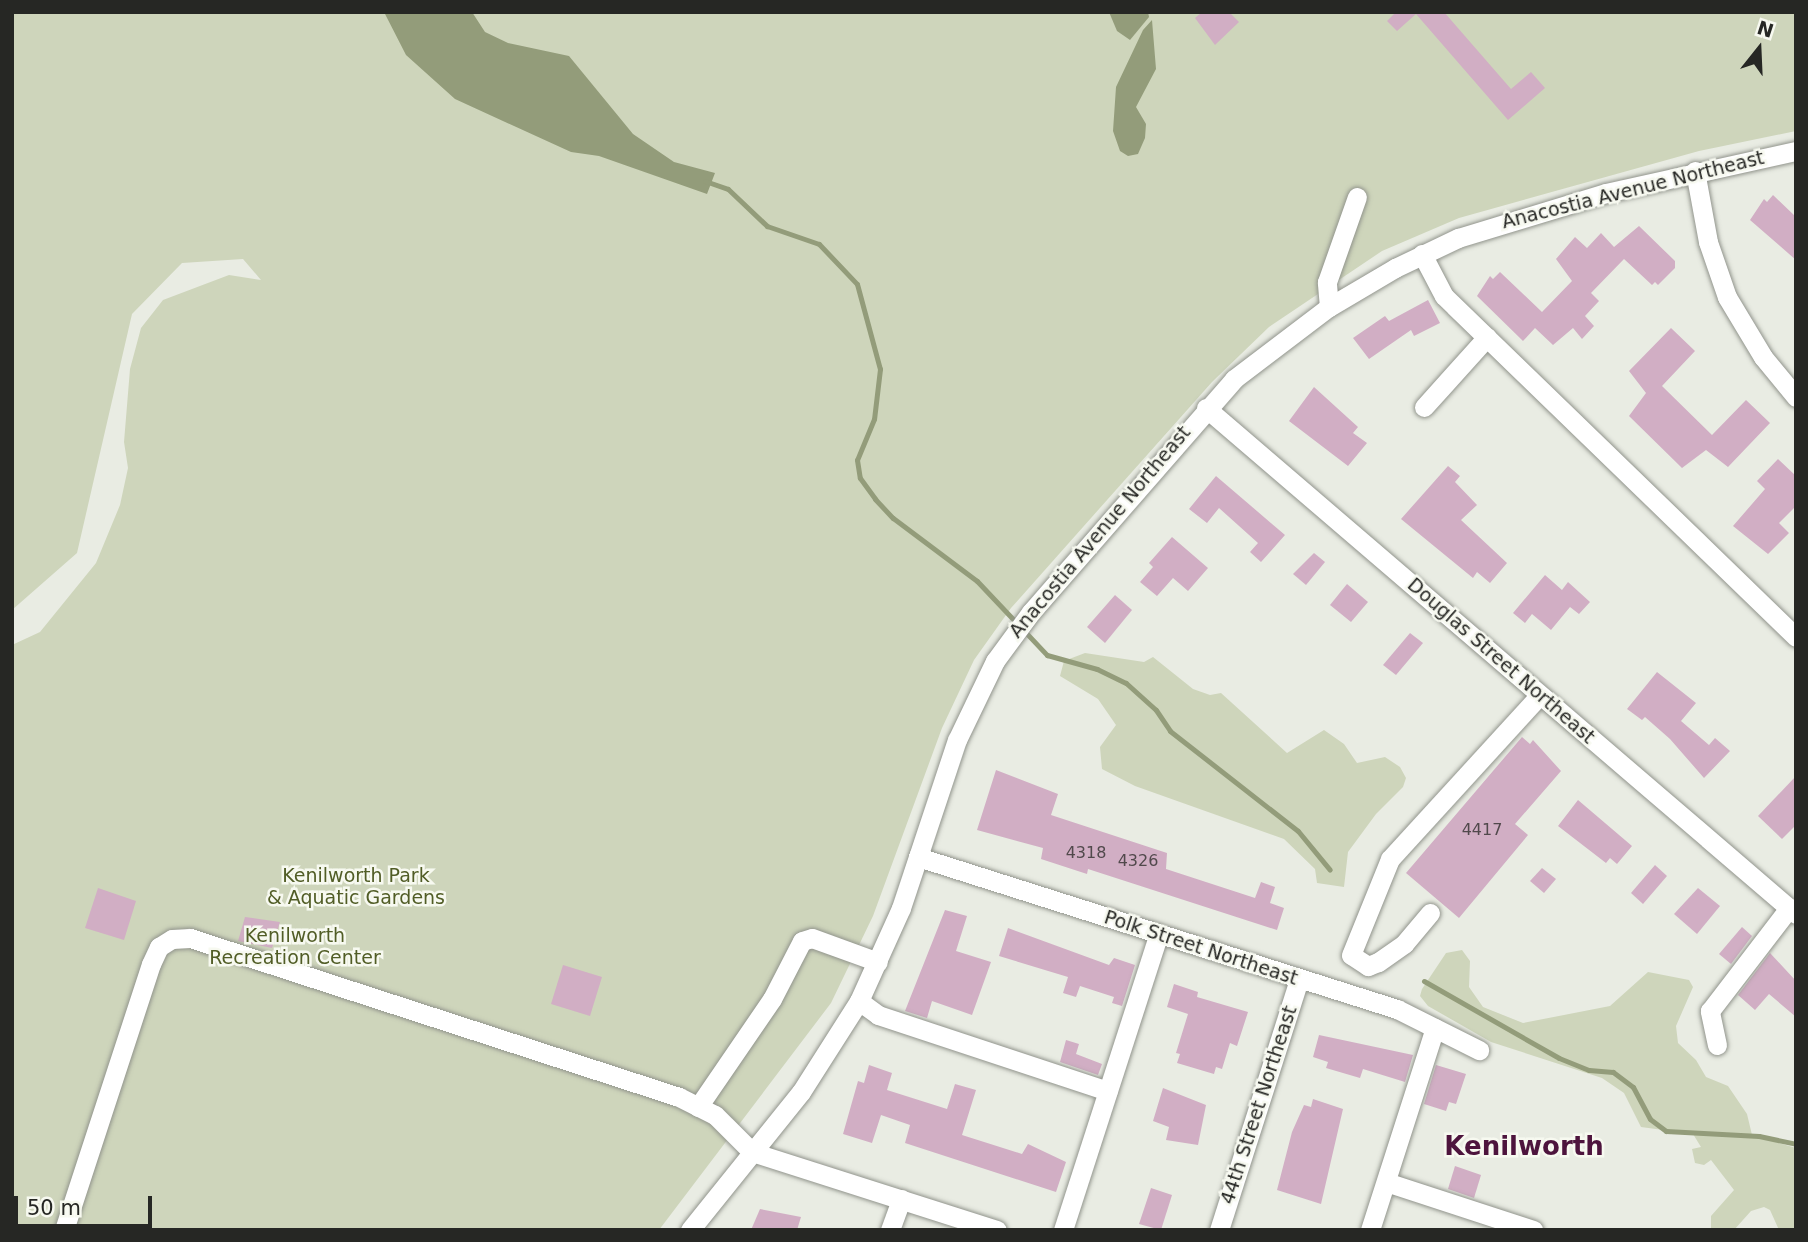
<!DOCTYPE html>
<html>
<head>
<meta charset="utf-8">
<style>
  body { margin:0 }
  #map { position:relative; width:1808px; height:1242px; overflow:hidden; background:#e9ece3; font-family:"DejaVu Sans",sans-serif }
  div>[style] { position:absolute }
  [style*='--x'] { left:calc(var(--x)*1px); top:calc(var(--y)*1px); width:calc(var(--w)*1px); rotate:calc(var(--a)*1deg) }
  .green>* { inset:0; background:#ced5bb }
  .water>* { inset:0; background:#939c7a }
  .stream>* { height:5px; margin:-2.5px; padding:0 2.5px; transform-origin:2.5px; border-radius:2.5px; background:#939c7a }
  .building>* { inset:0; background:#d1aec4 }
  .roads { filter:drop-shadow(0 0 2px #91948c) drop-shadow(0 0 2px #91948c) }
  .minor>* { height:19px; margin:-9.5px; padding:0 9.5px; transform-origin:9.5px; border-radius:9.5px; background:#fff }
  span { translate:-50% -50%; white-space:nowrap; text-align:center; line-height:1.15; -webkit-text-stroke:5px #f7f9f0; paint-order:stroke }
  .number-label { font-size:16px; color:#51494c }
  .number-label span { -webkit-text-stroke-width:0 }
  .street-label { font-size:19px; color:#262724 }
  .park-label { font-size:19px; color:#515d26 }
  .district-label { font-size:26px; color:#4d143d; font-weight:700 }
  .frame { position:absolute; inset:0; border:14px solid #262724; pointer-events:none }
  .north { position:absolute; left:1724px; top:14px; width:70px; height:70px; -webkit-text-stroke:5px #f7f9f0; paint-order:stroke; rotate:18deg; font-size:19px; font-weight:700; line-height:28px; text-align:center; color:#262724 }
  .north::after { content:''; display:block; margin:auto; width:24px; height:32px; background:#262724; clip-path:polygon(50% 0,100% 100%,50% 72%,0 100%) }
  .scale { position:absolute; left:14px; top:1196px; width:138px; height:32px; box-sizing:border-box; border:4px solid #262724; border-top:0; padding-left:9px; font-size:21px; line-height:24px; white-space:nowrap; color:#262724; -webkit-text-stroke:5px #f7f9f0; paint-order:stroke }
</style>
</head>
<body>
<div id="map">
  <div class="green">
    <i style="clip-path:polygon(12px 12px,1796px 12px,1796px 131px,1699px 151px,1459px 218px,1382px 251px,1269px 327px,1212px 382px,1011px 608px,974px 660px,942px 728px,873px 916px,831px 1003px,659px 1230px,12px 1230px,12px 645px,40px 632px,96px 563px,120px 505px,128px 468px,124px 442px,130px 369px,141px 328px,163px 300px,229px 275px,261px 280px,243px 259px,182px 263px,132px 314px,77px 553px,12px 610px)"></i>
    <i style="clip-path:polygon(1085px 653px,1144px 662px,1153px 657px,1193px 689px,1210px 695px,1221px 693px,1287px 753px,1324px 730px,1344px 744px,1357px 763px,1385px 757px,1400px 767px,1406px 778px,1403px 787px,1376px 814px,1348px 852px,1344px 887px,1317px 883px,1315px 869px,1284px 839px,1135px 786px,1102px 769px,1100px 747px,1116px 725px,1098px 699px,1060px 676px,1064px 661px)"></i>
    <i style="clip-path:polygon(1462px 950px,1470px 961px,1469px 987px,1483px 1007px,1523px 1023px,1610px 1006px,1648px 972px,1689px 980px,1693px 987px,1676px 1026px,1678px 1043px,1696px 1060px,1706px 1077px,1728px 1086px,1747px 1114px,1752px 1135px,1796px 1148px,1796px 1230px,1779px 1230px,1770px 1210px,1764px 1207px,1751px 1211px,1734px 1230px,1711px 1230px,1711px 1216px,1734px 1190px,1711px 1160px,1704px 1165px,1695px 1163px,1692px 1149px,1701px 1147px,1693px 1134px,1641px 1127px,1624px 1093px,1602px 1078px,1491px 1042px,1428px 1006px,1420px 996px,1422px 989px,1446px 953px)"></i>
  </div>
  <div class="water">
    <i style="clip-path:polygon(384px 12px,472px 12px,485px 32px,508px 43px,569px 56px,633px 134px,674px 162px,715px 173px,707px 194px,599px 156px,571px 152px,455px 99px,406px 55px)"></i>
    <i style="clip-path:polygon(1109px 12px,1148px 12px,1149px 17px,1130px 40px,1117px 31px)"></i>
    <i style="clip-path:polygon(1152px 20px,1156px 69px,1136px 107px,1146px 124px,1145px 138px,1138px 154px,1128px 156px,1120px 151px,1113px 131px,1116px 87px,1143px 30px)"></i>
  </div>
  <div class="stream">
    <i style="--x:705;--y:181;--w:24;--a:19"></i>
    <i style="--x:728;--y:189;--w:54;--a:43.5"></i>
    <i style="--x:767;--y:226;--w:55;--a:19.1"></i>
    <i style="--x:819;--y:244;--w:55;--a:46.5"></i>
    <i style="--x:857;--y:284;--w:88;--a:74.9"></i>
    <i style="--x:880;--y:369;--w:50;--a:96.8"></i>
    <i style="--x:874;--y:419;--w:44;--a:112.5"></i>
    <i style="--x:857;--y:460;--w:18;--a:81"></i>
    <i style="--x:860;--y:478;--w:26;--a:54"></i>
    <i style="--x:875;--y:499;--w:26;--a:47"></i>
    <i style="--x:893;--y:518;--w:105;--a:36.9"></i>
    <i style="--x:977;--y:581;--w:102;--a:46.6"></i>
    <i style="--x:1047;--y:655;--w:52;--a:15.6"></i>
    <i style="--x:1097;--y:669;--w:32;--a:26"></i>
    <i style="--x:1126;--y:683;--w:40;--a:42"></i>
    <i style="--x:1156;--y:710;--w:25;--a:56"></i>
    <i style="--x:1170;--y:731;--w:162;--a:38"></i>
    <i style="--x:1298;--y:831;--w:50;--a:50.6"></i>
    <i style="--x:1424;--y:981;--w:155;--a:29.7"></i>
    <i style="--x:1559;--y:1058;--w:32;--a:22"></i>
    <i style="--x:1589;--y:1070;--w:24;--a:5"></i>
    <i style="--x:1613;--y:1072;--w:25;--a:37"></i>
    <i style="--x:1633;--y:1087;--w:36;--a:62"></i>
    <i style="--x:1650;--y:1119;--w:20;--a:37"></i>
    <i style="--x:1666;--y:1131;--w:93;--a:3.1"></i>
    <i style="--x:1759;--y:1136;--w:38;--a:12"></i>
  </div>
  <div class="building">
    <i style="clip-path:polygon(1202px 12px,1229px 12px,1239px 22px,1215px 45px,1195px 18px)"></i>
    <i style="clip-path:polygon(1396px 12px,1444px 12px,1511px 89px,1531px 72px,1545px 88px,1508px 120px,1416px 14px,1397px 31px,1387px 21px)"></i>
    <i style="clip-path:polygon(1773px 195px,1796px 217px,1796px 260px,1750px 220px,1764px 199px,1767px 202px)"></i>
    <i style="clip-path:polygon(1639px 226px,1675px 261px,1675px 268px,1658px 285px,1655px 282px,1652px 285px,1624px 259px,1591px 293px,1599px 301px,1585px 316px,1594px 326px,1582px 339px,1573px 328px,1553px 345px,1535px 328px,1523px 341px,1477px 296px,1490px 276px,1493px 279px,1500px 272px,1542px 312px,1572px 281px,1556px 259px,1575px 237px,1587px 248px,1601px 233px,1614px 247px)"></i>
    <i style="clip-path:polygon(1428px 300px,1440px 323px,1414px 336px,1411px 330px,1369px 359px,1353px 338px,1385px 316px,1389px 321px)"></i>
    <i style="clip-path:polygon(1671px 328px,1695px 351px,1662px 386px,1712px 435px,1746px 400px,1770px 423px,1728px 467px,1706px 450px,1682px 468px,1629px 416px,1646px 393px,1629px 371px)"></i>
    <i style="clip-path:polygon(1314px 387px,1358px 427px,1353px 433px,1367px 443px,1348px 466px,1289px 421px)"></i>
    <i style="clip-path:polygon(1778px 459px,1796px 476px,1796px 506px,1779px 523px,1789px 533px,1768px 554px,1733px 526px,1765px 489px,1757px 481px)"></i>
    <i style="clip-path:polygon(1448px 466px,1460px 476px,1455px 482px,1477px 505px,1461px 520px,1507px 563px,1490px 583px,1477px 572px,1473px 578px,1401px 519px)"></i>
    <i style="clip-path:polygon(1216px 476px,1285px 535px,1261px 562px,1250px 552px,1258px 543px,1219px 508px,1207px 523px,1189px 509px)"></i>
    <i style="clip-path:polygon(1172px 537px,1208px 568px,1188px 591px,1173px 578px,1157px 596px,1140px 582px,1153px 567px,1149px 563px)"></i>
    <i style="clip-path:polygon(1314px 553px,1325px 562px,1306px 585px,1293px 574px)"></i>
    <i style="clip-path:polygon(1545px 575px,1562px 590px,1568px 582px,1590px 602px,1579px 614px,1570px 607px,1551px 630px,1532px 614px,1525px 623px,1513px 613px)"></i>
    <i style="clip-path:polygon(1347px 584px,1368px 602px,1351px 622px,1330px 605px)"></i>
    <i style="clip-path:polygon(1115px 595px,1132px 610px,1105px 643px,1087px 627px)"></i>
    <i style="clip-path:polygon(1410px 633px,1423px 643px,1396px 675px,1383px 665px)"></i>
    <i style="clip-path:polygon(1657px 672px,1696px 703px,1681px 721px,1709px 745px,1715px 738px,1730px 751px,1704px 778px,1670px 739px,1645px 717px,1642px 720px,1627px 709px)"></i>
    <i style="clip-path:polygon(1522px 737px,1530px 744px,1533px 740px,1561px 771px,1515px 824px,1528px 835px,1459px 918px,1406px 873px)"></i>
    <i style="clip-path:polygon(996px 770px,1058px 794px,1051px 815px,1167px 853px,1166px 869px,1255px 898px,1261px 882px,1275px 887px,1270px 903px,1284px 908px,1277px 930px,1088px 869px,1087px 874px,1041px 859px,1043px 848px,977px 830px)"></i>
    <i style="clip-path:polygon(1796px 776px,1796px 825px,1782px 839px,1758px 816px)"></i>
    <i style="clip-path:polygon(1578px 800px,1632px 846px,1617px 864px,1610px 858px,1606px 863px,1558px 826px)"></i>
    <i style="clip-path:polygon(1655px 865px,1667px 876px,1643px 904px,1631px 893px)"></i>
    <i style="clip-path:polygon(1542px 868px,1556px 879px,1544px 893px,1530px 881px)"></i>
    <i style="clip-path:polygon(98px 888px,136px 901px,124px 940px,85px 928px)"></i>
    <i style="clip-path:polygon(1698px 888px,1720px 906px,1697px 934px,1674px 914px)"></i>
    <i style="clip-path:polygon(945px 910px,967px 916px,956px 951px,991px 962px,972px 1015px,932px 1001px,927px 1018px,905px 1011px)"></i>
    <i style="clip-path:polygon(245px 917px,280px 922px,272px 948px,238px 941px)"></i>
    <i style="clip-path:polygon(1742px 927px,1752px 936px,1731px 964px,1719px 954px)"></i>
    <i style="clip-path:polygon(1008px 928px,1109px 965px,1114px 958px,1135px 965px,1122px 1006px,1112px 1003px,1114px 997px,1080px 986px,1076px 997px,1063px 993px,1068px 977px,999px 956px)"></i>
    <i style="clip-path:polygon(1770px 953px,1796px 981px,1796px 1017px,1769px 994px,1755px 1010px,1738px 995px)"></i>
    <i style="clip-path:polygon(563px 965px,602px 977px,590px 1016px,551px 1004px)"></i>
    <i style="clip-path:polygon(1174px 984px,1198px 992px,1197px 997px,1248px 1012px,1237px 1046px,1230px 1043px,1222px 1069px,1216px 1067px,1214px 1074px,1177px 1063px,1180px 1054px,1176px 1053px,1188px 1014px,1167px 1007px)"></i>
    <i style="clip-path:polygon(1319px 1035px,1413px 1055px,1405px 1082px,1363px 1069px,1360px 1078px,1326px 1068px,1328px 1062px,1313px 1057px)"></i>
    <i style="clip-path:polygon(1066px 1040px,1079px 1044px,1076px 1054px,1102px 1064px,1098px 1075px,1060px 1062px)"></i>
    <i style="clip-path:polygon(869px 1065px,892px 1073px,887px 1090px,947px 1109px,955px 1084px,976px 1090px,962px 1135px,1022px 1154px,1028px 1144px,1066px 1162px,1056px 1192px,905px 1143px,910px 1125px,881px 1115px,872px 1143px,843px 1134px,858px 1081px,864px 1083px)"></i>
    <i style="clip-path:polygon(1436px 1065px,1466px 1074px,1456px 1104px,1449px 1102px,1446px 1111px,1424px 1104px)"></i>
    <i style="clip-path:polygon(1163px 1088px,1206px 1105px,1198px 1145px,1166px 1140px,1169px 1127px,1153px 1121px)"></i>
    <i style="clip-path:polygon(1313px 1099px,1343px 1109px,1321px 1204px,1277px 1190px,1292px 1132px,1304px 1105px,1311px 1107px)"></i>
    <i style="clip-path:polygon(1455px 1166px,1481px 1175px,1474px 1198px,1448px 1189px)"></i>
    <i style="clip-path:polygon(1151px 1188px,1172px 1195px,1161px 1230px,1139px 1224px)"></i>
    <i style="clip-path:polygon(760px 1209px,801px 1217px,797px 1230px,751px 1230px)"></i>
  </div>
  <div class="roads">
    <div class="minor">
      <i style="--x:1695;--y:171;--w:72;--a:79.6"></i>
      <i style="--x:1708;--y:242;--w:58;--a:70.9"></i>
      <i style="--x:1727;--y:297;--w:70;--a:59"></i>
      <i style="--x:1763;--y:357;--w:52;--a:50.5"></i>
      <i style="--x:1422;--y:254;--w:47;--a:62.4"></i>
      <i style="--x:1444;--y:296;--w:490;--a:44.1"></i>
      <i style="--x:1329;--y:307;--w:25;--a:-95"></i>
      <i style="--x:1327;--y:282;--w:90;--a:-70.6"></i>
      <i style="--x:1424;--y:407;--w:94;--a:-48"></i>
      <i style="--x:1206;--y:408;--w:777;--a:40.62"></i>
      <i style="--x:918;--y:857;--w:503;--a:17.61"></i>
      <i style="--x:1397;--y:1009;--w:92;--a:26.6"></i>
      <i style="--x:1430;--y:913;--w:40;--a:130"></i>
      <i style="--x:1404;--y:944;--w:32;--a:145"></i>
      <i style="--x:1378;--y:962;--w:11;--a:158"></i>
      <i style="--x:1368;--y:966;--w:20;--a:-147"></i>
      <i style="--x:1351;--y:955;--w:104;--a:-67.9"></i>
      <i style="--x:1390;--y:859;--w:222;--a:-47.6"></i>
      <i style="--x:859;--y:1001;--w:24;--a:36"></i>
      <i style="--x:878;--y:1015;--w:242;--a:18.3"></i>
      <i style="--x:1717;--y:1045;--w:35;--a:-102"></i>
      <i style="--x:1710;--y:1011;--w:130;--a:-52.5"></i>
      <i style="--x:698;--y:1107;--w:131;--a:-55.6"></i>
      <i style="--x:772;--y:999;--w:65;--a:-62.7"></i>
      <i style="--x:802;--y:941;--w:10;--a:-17"></i>
      <i style="--x:812;--y:938;--w:70;--a:20"></i>
      <i style="--x:1386;--y:1182;--w:155;--a:18.1"></i>
      <i style="--x:64;--y:1230;--w:280;--a:-71.9"></i>
      <i style="--x:151;--y:964;--w:19;--a:-65"></i>
      <i style="--x:159;--y:947;--w:15;--a:-32"></i>
      <i style="--x:172;--y:939;--w:18;--a:-3"></i>
      <i style="--x:190;--y:938;--w:514;--a:18.01"></i>
      <i style="--x:679;--y:1097;--w:40;--a:26.6"></i>
      <i style="--x:715;--y:1115;--w:52;--a:45"></i>
      <i style="--x:752;--y:1152;--w:257;--a:17.7"></i>
      <i style="--x:690;--y:1230;--w:177;--a:-51.2"></i>
      <i style="--x:801;--y:1092;--w:108;--a:-57.5"></i>
      <i style="--x:859;--y:1001;--w:102;--a:-65.7"></i>
      <i style="--x:901;--y:908;--w:177;--a:-71.6"></i>
      <i style="--x:957;--y:740;--w:88;--a:-64.3"></i>
      <i style="--x:995;--y:661;--w:61;--a:-53.7"></i>
      <i style="--x:1031;--y:612;--w:309;--a:-48.9"></i>
      <i style="--x:1234;--y:379;--w:119;--a:-37.2"></i>
      <i style="--x:1329;--y:307;--w:77;--a:-30.6"></i>
      <i style="--x:1395;--y:268;--w:70;--a:-25.5"></i>
      <i style="--x:1458;--y:238;--w:155;--a:-16.9"></i>
      <i style="--x:1606;--y:193;--w:195;--a:-12.5"></i>
      <i style="--x:890;--y:1230;--w:33;--a:-70"></i>
      <i style="--x:1063;--y:1230;--w:310;--a:-72.1"></i>
      <i style="--x:1219;--y:1230;--w:262;--a:-72.3"></i>
      <i style="--x:1370;--y:1230;--w:212;--a:-72.2"></i>
    </div>
  </div>
  <div class="number-label">
    <span style="left:1482px;top:830px">4417</span>
    <span style="left:1086px;top:853px">4318</span>
    <span style="left:1138px;top:861px">4326</span>
  </div>
  <div class="street-label">
    <span style="left:1633px;top:190px;rotate:-14deg">Anacostia Avenue Northeast</span>
    <span style="left:1100px;top:532px;rotate:-50deg">Anacostia Avenue Northeast</span>
    <span style="left:1501px;top:661px;rotate:41deg">Douglas Street Northeast</span>
    <span style="left:1201px;top:948px;rotate:18deg">Polk Street Northeast</span>
    <span style="left:1259px;top:1105px;rotate:-72deg">44th Street Northeast</span>
  </div>
  <div class="park-label">
    <span style="left:356px;top:887px">Kenilworth Park<br>&amp; Aquatic Gardens</span>
    <span style="left:295px;top:947px">Kenilworth<br>Recreation Center</span>
  </div>
  <div class="district-label">
    <span style="left:1524px;top:1147px">Kenilworth</span>
  </div>
  <div class="frame"></div>
  <div class="north">N</div>
  <div class="scale">50 m</div>
</div>
</body>
</html>
